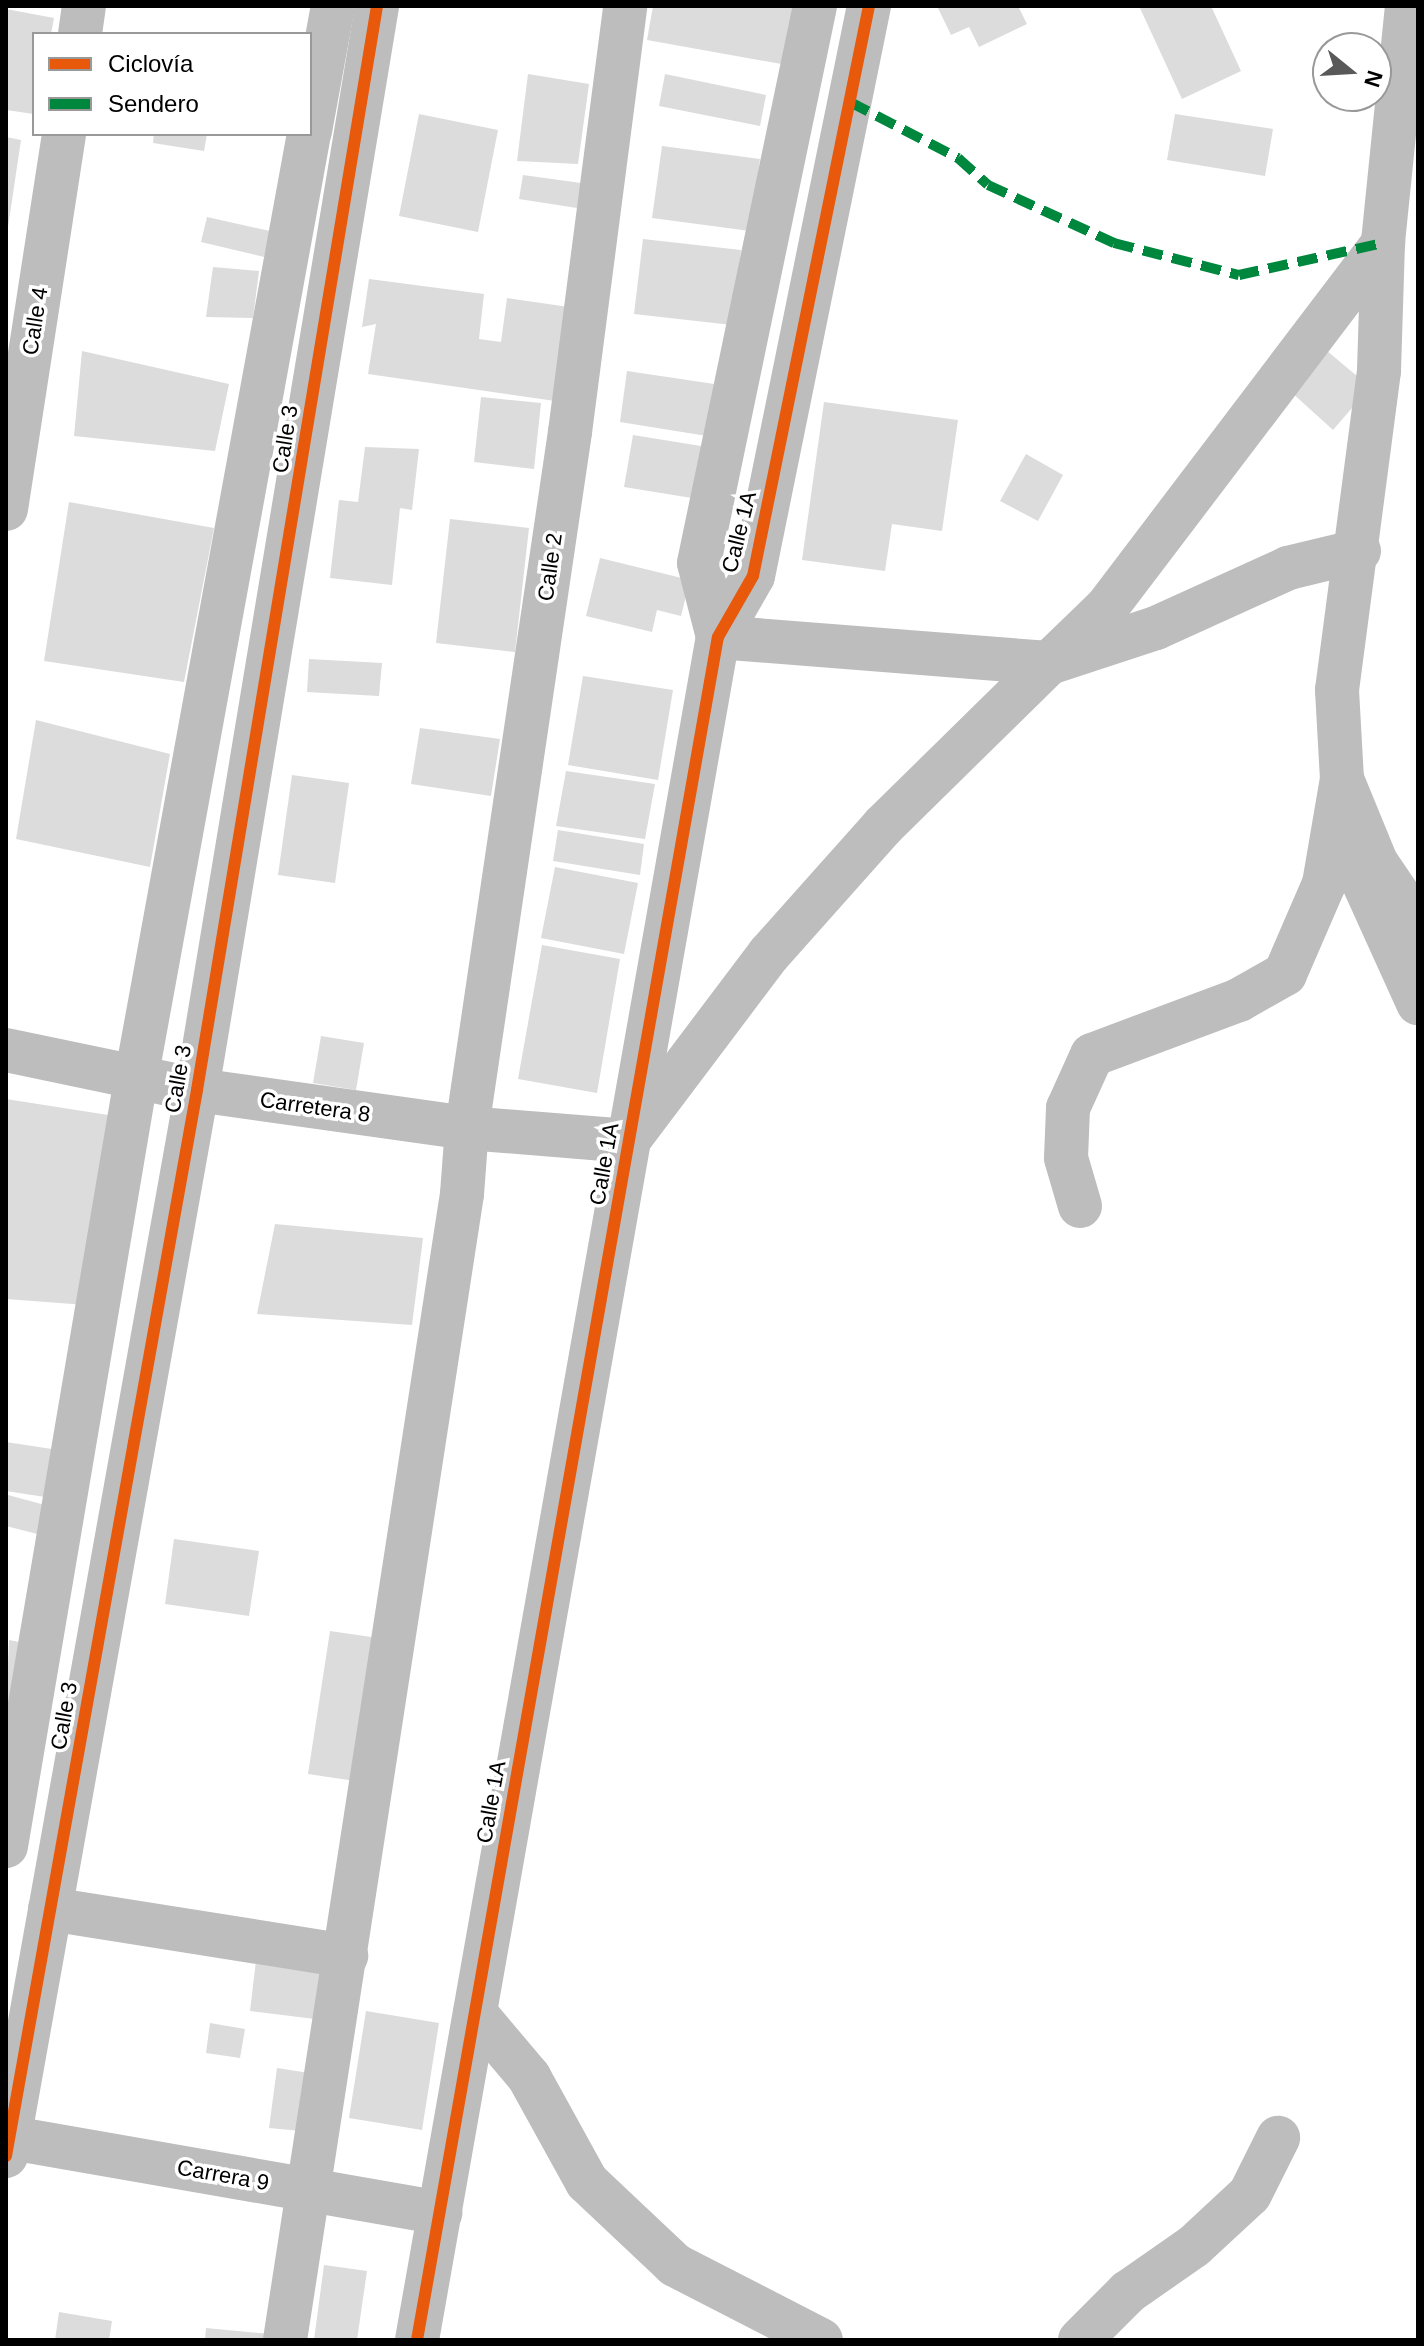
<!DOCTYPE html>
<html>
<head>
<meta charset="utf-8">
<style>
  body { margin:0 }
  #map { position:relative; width:1424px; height:2346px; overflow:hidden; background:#fff; font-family:Helvetica,sans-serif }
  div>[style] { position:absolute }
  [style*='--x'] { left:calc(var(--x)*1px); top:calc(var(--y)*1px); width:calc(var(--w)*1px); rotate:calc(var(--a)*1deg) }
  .building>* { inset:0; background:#dcdcdc }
  .minor>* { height:44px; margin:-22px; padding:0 22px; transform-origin:22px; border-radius:22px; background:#bdbdbd }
  .quiet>* { height:10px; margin-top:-5px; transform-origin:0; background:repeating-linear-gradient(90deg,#00873e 0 20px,transparent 0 30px) }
  .cycleway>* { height:12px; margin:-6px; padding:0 6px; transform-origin:6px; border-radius:6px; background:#e8590c }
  span { translate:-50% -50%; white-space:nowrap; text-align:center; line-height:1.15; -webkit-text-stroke:7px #fff; paint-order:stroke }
  .street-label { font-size:22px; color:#000 }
  .frame { position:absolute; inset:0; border:8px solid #000; pointer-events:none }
  .legend { position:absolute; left:32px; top:32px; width:280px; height:104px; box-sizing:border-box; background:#fff; border:2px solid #999; margin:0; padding:10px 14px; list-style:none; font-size:24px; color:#000 }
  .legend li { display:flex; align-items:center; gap:16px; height:40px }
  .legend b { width:40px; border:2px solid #999 }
  .north { position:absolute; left:1312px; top:32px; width:80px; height:80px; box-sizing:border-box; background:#fff; border:2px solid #999; border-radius:50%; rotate:108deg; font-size:22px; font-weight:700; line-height:32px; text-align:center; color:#000 }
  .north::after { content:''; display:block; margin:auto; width:28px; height:36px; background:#595959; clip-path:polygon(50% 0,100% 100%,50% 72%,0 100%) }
</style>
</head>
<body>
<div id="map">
  <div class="building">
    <i style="clip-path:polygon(653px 6px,798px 6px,787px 65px,647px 40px)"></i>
    <i style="clip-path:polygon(937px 6px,1018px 6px,1027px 24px,979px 47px,969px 27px,951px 35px)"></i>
    <i style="clip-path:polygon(1139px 6px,1211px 6px,1241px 71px,1182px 99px)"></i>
    <i style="clip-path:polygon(6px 9px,54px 18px,51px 34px,34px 34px,34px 114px,6px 110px)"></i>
    <i style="clip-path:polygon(528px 74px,589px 84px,578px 164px,517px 161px)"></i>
    <i style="clip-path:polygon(665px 74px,766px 95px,760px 126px,659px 106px)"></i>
    <i style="clip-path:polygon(419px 114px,498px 130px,478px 232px,399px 216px)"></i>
    <i style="clip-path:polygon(1175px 114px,1273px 129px,1265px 176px,1167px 160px)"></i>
    <i style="clip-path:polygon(154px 134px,207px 134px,204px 151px,153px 143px)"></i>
    <i style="clip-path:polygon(6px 137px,21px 140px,8px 227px,6px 227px)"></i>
    <i style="clip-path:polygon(662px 146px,760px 159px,750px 231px,652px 218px)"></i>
    <i style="clip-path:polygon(523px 175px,581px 183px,577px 208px,519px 199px)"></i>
    <i style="clip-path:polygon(207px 217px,270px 231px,264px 257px,201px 242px)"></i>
    <i style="clip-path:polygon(643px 239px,741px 250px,732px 325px,634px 314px)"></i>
    <i style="clip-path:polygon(213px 267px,259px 271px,253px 318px,206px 317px)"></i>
    <i style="clip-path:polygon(369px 279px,484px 294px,479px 339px,501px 342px,507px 298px,569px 307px,555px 401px,368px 374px,376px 324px,362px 327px)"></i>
    <i style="clip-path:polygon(1326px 350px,1370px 387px,1333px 430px,1290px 391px)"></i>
    <i style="clip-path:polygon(82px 351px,229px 384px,215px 451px,74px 436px)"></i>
    <i style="clip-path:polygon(627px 371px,721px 385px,713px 437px,620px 422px)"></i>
    <i style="clip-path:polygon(481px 397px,541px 403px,534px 469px,474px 462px)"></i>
    <i style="clip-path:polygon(824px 402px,958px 420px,942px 531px,892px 524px,885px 571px,802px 560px)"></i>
    <i style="clip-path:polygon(633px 435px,707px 447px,698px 499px,624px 487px)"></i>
    <i style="clip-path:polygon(365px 447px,419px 449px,412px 510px,400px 508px,392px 585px,330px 578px,339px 500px,358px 502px)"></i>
    <i style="clip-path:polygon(1026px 454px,1063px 475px,1038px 521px,1000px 501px)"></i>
    <i style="clip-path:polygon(69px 502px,214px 528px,184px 682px,44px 661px)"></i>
    <i style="clip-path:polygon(450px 519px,529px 528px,515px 652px,436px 643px)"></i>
    <i style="clip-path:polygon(600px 558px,690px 580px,681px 616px,657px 610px,652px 632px,586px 616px)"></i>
    <i style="clip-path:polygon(309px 659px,382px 663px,379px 696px,307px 692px)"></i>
    <i style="clip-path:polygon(583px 676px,673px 690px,658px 780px,568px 765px)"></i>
    <i style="clip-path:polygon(36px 720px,170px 754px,150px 867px,16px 839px)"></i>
    <i style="clip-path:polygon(420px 728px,500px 739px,491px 796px,411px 784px)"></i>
    <i style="clip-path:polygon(566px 771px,655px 784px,645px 839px,556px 826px)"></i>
    <i style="clip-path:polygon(292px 775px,349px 783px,335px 883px,278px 875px)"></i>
    <i style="clip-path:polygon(558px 830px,644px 844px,640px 875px,553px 861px)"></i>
    <i style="clip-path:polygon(555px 867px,638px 883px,624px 954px,541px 938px)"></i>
    <i style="clip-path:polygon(542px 945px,620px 959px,597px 1093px,518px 1079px)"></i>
    <i style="clip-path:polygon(321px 1036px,364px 1043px,356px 1090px,313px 1083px)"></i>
    <i style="clip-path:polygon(6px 1099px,121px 1117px,86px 1305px,6px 1299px)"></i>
    <i style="clip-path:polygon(275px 1224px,423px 1238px,412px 1325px,257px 1314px)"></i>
    <i style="clip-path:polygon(6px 1442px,65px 1451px,58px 1499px,6px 1491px)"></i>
    <i style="clip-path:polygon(8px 1495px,56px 1508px,49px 1537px,6px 1526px)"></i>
    <i style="clip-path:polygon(174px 1539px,259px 1551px,249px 1616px,165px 1604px)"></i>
    <i style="clip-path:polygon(330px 1631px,378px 1638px,355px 1781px,308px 1774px)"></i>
    <i style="clip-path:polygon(9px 1640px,35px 1645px,23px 1713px,6px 1710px)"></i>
    <i style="clip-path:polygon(257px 1952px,330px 1960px,323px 2020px,250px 2011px)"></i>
    <i style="clip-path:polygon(366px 2011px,439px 2023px,422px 2130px,349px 2118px)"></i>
    <i style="clip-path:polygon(210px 2023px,245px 2029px,240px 2058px,206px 2053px)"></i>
    <i style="clip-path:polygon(277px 2068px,309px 2073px,301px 2131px,269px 2128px)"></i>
    <i style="clip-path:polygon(324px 2265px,367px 2271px,357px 2340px,314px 2340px)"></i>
    <i style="clip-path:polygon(59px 2312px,112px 2321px,109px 2340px,55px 2340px)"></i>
    <i style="clip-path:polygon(206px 2328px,270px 2334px,269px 2340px,205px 2340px)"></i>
  </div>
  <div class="minor">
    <i style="--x:1407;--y:6;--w:238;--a:95.8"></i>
    <i style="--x:1383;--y:243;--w:128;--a:91.8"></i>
    <i style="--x:1379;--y:371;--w:322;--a:97.5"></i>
    <i style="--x:1337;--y:690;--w:89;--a:86.8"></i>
    <i style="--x:1342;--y:779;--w:90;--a:67.7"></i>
    <i style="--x:1376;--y:862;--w:75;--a:55.9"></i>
    <i style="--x:80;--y:34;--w:28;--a:-82"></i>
    <i style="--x:310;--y:131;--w:127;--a:-79.6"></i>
    <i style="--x:6;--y:509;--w:379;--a:-81.2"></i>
    <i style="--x:718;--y:637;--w:332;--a:4.5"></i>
    <i style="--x:1049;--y:663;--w:81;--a:-44"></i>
    <i style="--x:1107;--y:607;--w:457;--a:-52.8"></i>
    <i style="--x:718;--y:637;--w:76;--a:-104.4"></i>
    <i style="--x:699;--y:563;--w:569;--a:-78.24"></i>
    <i style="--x:1355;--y:864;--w:153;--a:65.6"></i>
    <i style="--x:6;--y:1050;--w:195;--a:11.8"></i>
    <i style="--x:197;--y:1090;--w:273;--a:8"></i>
    <i style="--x:467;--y:1128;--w:162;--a:4.6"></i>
    <i style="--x:628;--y:1141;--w:234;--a:-53"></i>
    <i style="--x:769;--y:954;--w:171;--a:-48.3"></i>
    <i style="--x:883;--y:826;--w:233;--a:-44.5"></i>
    <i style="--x:1049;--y:663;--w:113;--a:-18.1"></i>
    <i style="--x:1156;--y:628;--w:145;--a:-24.4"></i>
    <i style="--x:1288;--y:568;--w:73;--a:-13.5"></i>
    <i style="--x:1080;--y:1206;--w:50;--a:-106.3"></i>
    <i style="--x:1066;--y:1158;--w:50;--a:-87.7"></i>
    <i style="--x:1068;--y:1108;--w:58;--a:-65.6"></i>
    <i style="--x:1092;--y:1055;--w:157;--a:-20.5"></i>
    <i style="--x:1239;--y:1000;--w:53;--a:-29.5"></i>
    <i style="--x:1285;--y:974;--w:98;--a:-66.6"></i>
    <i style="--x:1324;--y:884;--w:107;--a:-80.3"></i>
    <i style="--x:6;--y:1846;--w:778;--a:-80.38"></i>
    <i style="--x:136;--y:1079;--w:961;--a:-79.63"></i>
    <i style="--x:50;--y:1909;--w:300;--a:9"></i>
    <i style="--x:475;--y:2013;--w:84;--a:49.8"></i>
    <i style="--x:529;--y:2077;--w:120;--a:61.1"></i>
    <i style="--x:587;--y:2182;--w:121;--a:43.3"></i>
    <i style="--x:675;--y:2265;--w:164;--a:27.2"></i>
    <i style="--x:6;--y:2137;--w:441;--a:9.9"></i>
    <i style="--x:6;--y:2156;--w:1083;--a:-79.84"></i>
    <i style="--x:197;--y:1090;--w:1099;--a:-80.57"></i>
    <i style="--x:285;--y:2340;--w:1160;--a:-81.22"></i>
    <i style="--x:462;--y:1194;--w:66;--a:-85.7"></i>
    <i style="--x:467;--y:1128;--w:704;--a:-81.58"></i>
    <i style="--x:570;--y:432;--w:430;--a:-82.6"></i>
    <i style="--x:417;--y:2340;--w:1729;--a:-79.98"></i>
    <i style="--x:718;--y:637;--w:70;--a:-60.2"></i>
    <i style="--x:753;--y:576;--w:582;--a:-78.5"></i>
    <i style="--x:1080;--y:2340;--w:68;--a:-45"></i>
    <i style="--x:1128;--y:2292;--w:80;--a:-34.9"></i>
    <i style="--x:1194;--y:2246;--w:76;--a:-42.9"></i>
    <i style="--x:1250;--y:2194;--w:63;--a:-63.4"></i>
  </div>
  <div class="quiet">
    <i style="--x:850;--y:102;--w:122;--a:27.4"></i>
    <i style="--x:958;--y:158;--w:40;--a:42"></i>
    <i style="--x:988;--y:185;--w:139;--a:24.7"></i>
    <i style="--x:1114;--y:243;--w:129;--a:14.4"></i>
    <i style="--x:1239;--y:275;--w:148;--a:-12.5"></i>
  </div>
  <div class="cycleway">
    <i style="--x:6;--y:2156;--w:1083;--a:-79.84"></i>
    <i style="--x:197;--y:1090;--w:1099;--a:-80.57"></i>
    <i style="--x:417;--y:2340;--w:1729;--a:-79.98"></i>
    <i style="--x:718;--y:637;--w:70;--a:-60.2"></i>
    <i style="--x:753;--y:576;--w:582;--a:-78.5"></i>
  </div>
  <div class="street-label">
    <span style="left:35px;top:321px;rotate:-81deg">Calle 4</span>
    <span style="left:285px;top:439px;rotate:-81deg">Calle 3</span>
    <span style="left:739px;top:532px;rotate:-76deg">Calle 1A</span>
    <span style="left:550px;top:567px;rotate:-82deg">Calle 2</span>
    <span style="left:178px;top:1079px;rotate:-80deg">Calle 3</span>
    <span style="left:315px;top:1107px;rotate:8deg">Carretera 8</span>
    <span style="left:604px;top:1164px;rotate:-80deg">Calle 1A</span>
    <span style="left:64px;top:1716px;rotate:-80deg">Calle 3</span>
    <span style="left:491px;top:1802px;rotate:-80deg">Calle 1A</span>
    <span style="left:223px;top:2175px;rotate:10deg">Carrera 9</span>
  </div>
  <div class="frame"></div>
  <ul class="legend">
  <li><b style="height:10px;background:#e8590c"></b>Ciclovía</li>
  <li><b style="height:10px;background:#00873e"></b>Sendero</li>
  </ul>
  <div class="north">N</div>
</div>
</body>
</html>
